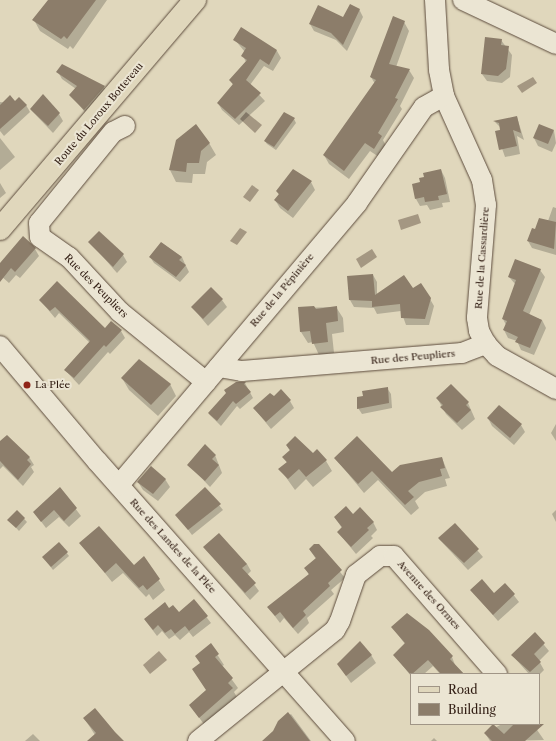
<!DOCTYPE html>
<html>
<head>
<meta charset="utf-8">
<style>
  body { margin:0 }
  #map { position:relative; width:556px; height:741px; overflow:hidden; background:#e0d7bc; font-family:"Libre Caslon Text",serif }
  div>[style] { position:absolute }
  [style*='--x'] { left:calc(var(--x)*1px); top:calc(var(--y)*1px); width:calc(var(--w)*1px); rotate:calc(var(--a)*1deg) }
  .water>* { inset:0; background:#a49782 }
  .shadow>* { inset:0; background:#0003 }
  .building>* { inset:0; background:#8c7d6a }
  .roads { filter:drop-shadow(0 0 1px #5c4b3c) drop-shadow(0 0 1px #5c4b3c) }
  .minor>* { height:20px; margin:-10px; padding:0 10px; transform-origin:10px; border-radius:10px; background:#ebe5d3 }
  .major>* { height:22px; margin:-11px; padding:0 11px; transform-origin:11px; border-radius:11px; background:#e0d7bc }
  .dots>* { width:11px; height:11px; translate:-50% -50%; box-sizing:border-box; border:2px solid #ebe5d3; border-radius:50% }
  span { translate:-50% -50%; white-space:nowrap; text-align:center; line-height:1.15; -webkit-text-stroke:4px #ebe5d3; paint-order:stroke }
  .street-label { font-size:10px; color:#301c12 }
  .poi-label { font-size:10px; color:#301c12 }
  .left { translate:0 -50%; text-align:left }
  .legend { position:absolute; left:410px; top:673px; width:130px; height:52px; box-sizing:border-box; background:#ebe5d3; border:1px solid #a09586; margin:0; padding:5px 7px; list-style:none; font-size:12px; color:#301c12 }
  .legend li { display:flex; align-items:center; gap:8px; height:20px }
  .legend b { width:20px; border:1px solid #a09586 }
</style>
</head>
<body>
<div id="map">
  <div class="water">
    <i style="clip-path:polygon(533px 77px,537px 83px,522px 93px,517px 86px)"></i>
    <i style="clip-path:polygon(246px 112px,262px 125px,255px 133px,240px 119px)"></i>
    <i style="clip-path:polygon(252px 185px,259px 190px,250px 202px,243px 197px)"></i>
    <i style="clip-path:polygon(418px 214px,421px 223px,401px 230px,398px 220px)"></i>
    <i style="clip-path:polygon(240px 228px,247px 232px,237px 245px,230px 241px)"></i>
    <i style="clip-path:polygon(372px 249px,377px 257px,361px 268px,356px 259px)"></i>
    <i style="clip-path:polygon(159px 651px,167px 660px,150px 674px,143px 665px)"></i>
  </div>
  <div class="shadow">
    <i style="clip-path:polygon(67px 0,107px 0,73px 49px,70px 46px,68px 49px,40px 31px,34px 20px)"></i>
    <i style="clip-path:polygon(359px 9px,363px 17px,347px 51px,336px 40px,314px 31px,310px 24px,344px 18px)"></i>
    <i style="clip-path:polygon(404px 22px,409px 31px,396px 67px,409px 70px,414px 78px,400px 106px,402px 109px,383px 140px,386px 146px,379px 157px,370px 151px,349px 179px,329px 164px,324px 155px,375px 84px,371px 77px)"></i>
    <i style="clip-path:polygon(235px 40px,277px 51px,281px 58px,273px 71px,264px 66px,250px 85px,265px 101px,239px 125px,222px 110px,218px 103px,233px 85px,230px 80px,246px 62px,243px 56px,245px 52px)"></i>
    <i style="clip-path:polygon(501px 40px,512px 55px,510px 77px,502px 83px,487px 81px,482px 74px)"></i>
    <i style="clip-path:polygon(58px 72px,104px 87px,108px 94px,89px 117px,71px 95px,76px 89px,62px 79px)"></i>
    <i style="clip-path:polygon(0 102px,26px 105px,30px 112px,4px 136px,0 131px)"></i>
    <i style="clip-path:polygon(31px 110px,59px 114px,63px 121px,53px 133px)"></i>
    <i style="clip-path:polygon(517px 117px,524px 140px,517px 136px,520px 154px,505px 157px,496px 131px,503px 130px,495px 122px)"></i>
    <i style="clip-path:polygon(294px 119px,296px 123px,276px 150px,267px 144px,265px 141px)"></i>
    <i style="clip-path:polygon(554px 131px,556px 143px,552px 152px,538px 146px,534px 138px)"></i>
    <i style="clip-path:polygon(0 138px,15px 157px,0 170px)"></i>
    <i style="clip-path:polygon(177px 140px,209px 143px,216px 155px,207px 162px,205px 174px,193px 174px,192px 183px,176px 182px,170px 170px)"></i>
    <i style="clip-path:polygon(441px 170px,445px 178px,450px 202px,442px 203px,443px 207px,430px 210px,427px 205px,420px 206px,416px 199px,421px 182px)"></i>
    <i style="clip-path:polygon(311px 182px,315px 190px,293px 218px,280px 208px,275px 200px,279px 195px,277px 191px)"></i>
    <i style="clip-path:polygon(0 183px,6px 193px,0 198px)"></i>
    <i style="clip-path:polygon(553px 207px,556px 208px,556px 255px,532px 248px,528px 241px,548px 221px)"></i>
    <i style="clip-path:polygon(90px 242px,123px 255px,127px 262px,117px 273px)"></i>
    <i style="clip-path:polygon(162px 243px,182px 257px,185px 264px,189px 272px,180px 282px,154px 263px,150px 257px)"></i>
    <i style="clip-path:polygon(35px 249px,39px 256px,20px 278px,16px 275px,9px 283px,1px 276px,0 265px)"></i>
    <i style="clip-path:polygon(540px 270px,545px 277px,529px 315px,542px 320px,546px 328px,534px 355px,521px 350px,517px 341px,508px 338px,504px 330px,506px 325px,503px 319px,516px 285px,509px 277px)"></i>
    <i style="clip-path:polygon(373px 275px,377px 282px,377px 294px,413px 289px,430px 299px,434px 306px,429px 325px,406px 325px,401px 311px,377px 314px,374px 308px,354px 307px,350px 300px)"></i>
    <i style="clip-path:polygon(40px 300px,105px 330px,121px 331px,125px 338px,110px 354px,108px 352px,79px 385px,65px 370px,90px 343px,59px 313px,55px 318px)"></i>
    <i style="clip-path:polygon(222px 300px,227px 307px,208px 326px,192px 307px)"></i>
    <i style="clip-path:polygon(336px 307px,343px 318px,344px 332px,332px 334px,334px 353px,319px 355px,313px 342px,308px 343px,301px 332px,299px 308px)"></i>
    <i style="clip-path:polygon(122px 378px,170px 384px,176px 396px,158px 416px,129px 390px)"></i>
    <i style="clip-path:polygon(237px 383px,245px 383px,253px 398px,240px 409px,237px 406px,221px 426px,209px 414px)"></i>
    <i style="clip-path:polygon(451px 386px,468px 403px,475px 419px,462px 430px,446px 414px,437px 398px)"></i>
    <i style="clip-path:polygon(387px 388px,391px 394px,392px 408px,362px 414px,358px 408px)"></i>
    <i style="clip-path:polygon(274px 397px,290px 401px,294px 408px,271px 429px,254px 408px)"></i>
    <i style="clip-path:polygon(488px 418px,521px 425px,525px 432px,514px 445px,492px 426px)"></i>
    <i style="clip-path:polygon(556px 424px,556px 441px,551px 433px)"></i>
    <i style="clip-path:polygon(0 443px,29px 457px,34px 465px,31px 467px,34px 472px,23px 486px,3px 466px,0 469px)"></i>
    <i style="clip-path:polygon(287px 446px,326px 461px,332px 471px,313px 487px,306px 479px,295px 490px,280px 469px,287px 463px,283px 457px,290px 451px)"></i>
    <i style="clip-path:polygon(215px 455px,222px 473px,210px 487px,189px 465px)"></i>
    <i style="clip-path:polygon(335px 458px,392px 473px,442px 458px,450px 478px,445px 479px,447px 486px,425px 492px,415px 501px,419px 508px,411px 515px,378px 480px,364px 493px)"></i>
    <i style="clip-path:polygon(165px 479px,170px 487px,158px 501px,143px 490px,138px 482px)"></i>
    <i style="clip-path:polygon(60px 488px,81px 516px,69px 527px,59px 517px,46px 528px,34px 512px)"></i>
    <i style="clip-path:polygon(205px 488px,223px 510px,192px 535px,177px 515px)"></i>
    <i style="clip-path:polygon(556px 510px,556px 522px,552px 514px)"></i>
    <i style="clip-path:polygon(17px 511px,27px 522px,19px 531px,9px 520px)"></i>
    <i style="clip-path:polygon(353px 516px,373px 522px,377px 530px,371px 536px,373px 538px,356px 554px,338px 532px,342px 528px,335px 518px)"></i>
    <i style="clip-path:polygon(455px 524px,483px 557px,468px 570px,439px 539px)"></i>
    <i style="clip-path:polygon(59px 543px,69px 556px,53px 570px,43px 557px)"></i>
    <i style="clip-path:polygon(81px 543px,134px 566px,144px 557px,165px 590px,153px 600px,149px 594px,146px 597px,123px 573px,112px 582px)"></i>
    <i style="clip-path:polygon(318px 545px,345px 578px,331px 590px,334px 594px,307px 618px,309px 623px,298px 634px,284px 618px,280px 623px,268px 607px,309px 575px,306px 569px,316px 559px,310px 550px)"></i>
    <i style="clip-path:polygon(204px 547px,247px 564px,251px 571px,247px 575px,259px 591px,250px 600px)"></i>
    <i style="clip-path:polygon(505px 584px,519px 602px,498px 621px,471px 590px,494px 594px)"></i>
    <i style="clip-path:polygon(194px 601px,211px 623px,193px 637px,189px 632px,180px 640px,175px 635px,169px 639px,162px 631px,157px 636px,145px 620px,169px 609px,179px 614px)"></i>
    <i style="clip-path:polygon(392px 627px,452px 657px,455px 665px,464px 674px,440px 674px,433px 666px,424px 674px,411px 674px,411px 676px,394px 655px,405px 644px)"></i>
    <i style="clip-path:polygon(535px 634px,549px 651px,539px 661px,544px 670px,539px 675px,529px 674px,512px 655px)"></i>
    <i style="clip-path:polygon(211px 645px,224px 665px,222px 666px,238px 688px,234px 692px,238px 699px,206px 727px,190px 705px,207px 691px,201px 663px)"></i>
    <i style="clip-path:polygon(371px 655px,376px 663px,351px 683px,338px 664px)"></i>
    <i style="clip-path:polygon(291px 714px,311px 741px,263px 741px,274px 731px,280px 721px)"></i>
    <i style="clip-path:polygon(84px 718px,122px 741px,91px 741px,95px 735px)"></i>
    <i style="clip-path:polygon(502px 724px,533px 724px,544px 740px,490px 741px,485px 733px)"></i>
    <i style="clip-path:polygon(33px 734px,40px 741px,25px 741px)"></i>
    <i style="clip-path:polygon(434px 738px,437px 741px,431px 741px)"></i>
  </div>
  <div class="building">
    <i style="clip-path:polygon(48px 0,96px 0,67px 39px,64px 36px,61px 39px,32px 20px)"></i>
    <i style="clip-path:polygon(350px 4px,360px 9px,343px 45px,331px 33px,309px 24px,318px 5px,343px 17px)"></i>
    <i style="clip-path:polygon(393px 16px,405px 21px,389px 64px,410px 69px,395px 98px,398px 99px,378px 133px,382px 136px,374px 149px,365px 143px,344px 171px,323px 155px,376px 80px,370px 77px)"></i>
    <i style="clip-path:polygon(241px 27px,277px 50px,269px 65px,260px 59px,246px 80px,261px 93px,235px 119px,217px 103px,233px 84px,229px 80px,247px 60px,241px 56px,246px 48px,233px 40px)"></i>
    <i style="clip-path:polygon(485px 37px,502px 39px,501px 45px,509px 46px,506px 69px,498px 76px,481px 74px)"></i>
    <i style="clip-path:polygon(62px 64px,105px 86px,84px 110px,69px 95px,77px 86px,56px 72px)"></i>
    <i style="clip-path:polygon(43px 94px,60px 113px,48px 126px,30px 109px)"></i>
    <i style="clip-path:polygon(10px 95px,15px 101px,19px 97px,27px 105px,0 129px,0 105px)"></i>
    <i style="clip-path:polygon(284px 112px,295px 118px,274px 147px,264px 141px)"></i>
    <i style="clip-path:polygon(517px 116px,521px 133px,513px 130px,517px 146px,499px 150px,495px 131px,500px 130px,499px 123px,493px 121px)"></i>
    <i style="clip-path:polygon(196px 124px,210px 143px,201px 151px,199px 163px,187px 163px,186px 172px,169px 170px,176px 140px)"></i>
    <i style="clip-path:polygon(539px 124px,554px 130px,548px 144px,533px 138px)"></i>
    <i style="clip-path:polygon(293px 169px,312px 181px,288px 211px,274px 200px,279px 194px,276px 191px)"></i>
    <i style="clip-path:polygon(441px 169px,447px 194px,438px 196px,439px 200px,425px 202px,424px 197px,415px 199px,412px 184px,420px 182px,419px 178px,424px 177px,423px 173px)"></i>
    <i style="clip-path:polygon(539px 218px,556px 222px,554px 249px,527px 241px,532px 228px,535px 229px)"></i>
    <i style="clip-path:polygon(99px 231px,124px 254px,113px 267px,88px 242px)"></i>
    <i style="clip-path:polygon(23px 236px,36px 248px,15px 272px,11px 268px,0 282px,0 263px)"></i>
    <i style="clip-path:polygon(161px 242px,182px 257px,179px 260px,186px 265px,176px 277px,149px 257px)"></i>
    <i style="clip-path:polygon(515px 259px,541px 269px,523px 311px,542px 320px,530px 348px,515px 342px,518px 337px,503px 330px,507px 321px,502px 319px,516px 280px,508px 277px)"></i>
    <i style="clip-path:polygon(373px 274px,375px 295px,404px 275px,413px 288px,421px 283px,431px 298px,425px 319px,401px 318px,400px 304px,372px 307px,372px 301px,349px 300px,347px 276px)"></i>
    <i style="clip-path:polygon(57px 281px,105px 328px,111px 321px,122px 330px,106px 347px,104px 345px,74px 378px,64px 370px,90px 341px,55px 307px,50px 311px,39px 300px)"></i>
    <i style="clip-path:polygon(211px 287px,223px 299px,203px 319px,191px 307px)"></i>
    <i style="clip-path:polygon(314px 306px,316px 309px,337px 306px,338px 321px,326px 323px,328px 342px,312px 344px,310px 331px,300px 332px,298px 307px)"></i>
    <i style="clip-path:polygon(139px 359px,171px 384px,151px 405px,121px 378px)"></i>
    <i style="clip-path:polygon(236px 382px,246px 382px,244px 384px,251px 392px,236px 404px,233px 401px,217px 421px,208px 413px,226px 393px,224px 390px)"></i>
    <i style="clip-path:polygon(451px 384px,469px 402px,466px 405px,471px 410px,457px 423px,440px 407px,443px 405px,436px 398px)"></i>
    <i style="clip-path:polygon(388px 387px,389px 403px,357px 409px,357px 397px,363px 396px,362px 391px)"></i>
    <i style="clip-path:polygon(281px 389px,291px 400px,266px 422px,253px 408px,270px 393px,274px 396px)"></i>
    <i style="clip-path:polygon(499px 405px,522px 424px,510px 438px,487px 418px)"></i>
    <i style="clip-path:polygon(7px 435px,30px 457px,27px 460px,31px 464px,18px 480px,0 461px,0 441px)"></i>
    <i style="clip-path:polygon(295px 436px,313px 453px,317px 449px,327px 460px,306px 477px,299px 469px,288px 479px,278px 469px,287px 462px,282px 457px,290px 450px,286px 445px)"></i>
    <i style="clip-path:polygon(357px 436px,392px 472px,400px 465px,442px 457px,445px 468px,440px 469px,442px 476px,419px 482px,408px 491px,414px 497px,405px 505px,372px 471px,358px 484px,334px 458px)"></i>
    <i style="clip-path:polygon(205px 444px,216px 455px,212px 459px,219px 465px,205px 481px,187px 465px)"></i>
    <i style="clip-path:polygon(151px 466px,166px 479px,153px 494px,137px 482px)"></i>
    <i style="clip-path:polygon(60px 487px,77px 508px,64px 521px,54px 510px,41px 522px,33px 512px)"></i>
    <i style="clip-path:polygon(205px 487px,221px 504px,188px 530px,175px 515px)"></i>
    <i style="clip-path:polygon(346px 506px,353px 514px,360px 507px,374px 522px,367px 528px,369px 530px,351px 547px,337px 532px,342px 527px,334px 517px)"></i>
    <i style="clip-path:polygon(17px 510px,25px 518px,16px 528px,7px 520px)"></i>
    <i style="clip-path:polygon(455px 523px,479px 549px,464px 563px,438px 538px)"></i>
    <i style="clip-path:polygon(99px 526px,134px 565px,144px 556px,160px 579px,147px 590px,143px 585px,139px 588px,116px 563px,105px 573px,79px 543px)"></i>
    <i style="clip-path:polygon(219px 533px,247px 564px,242px 568px,256px 583px,245px 593px,203px 547px)"></i>
    <i style="clip-path:polygon(59px 542px,68px 552px,51px 567px,42px 557px)"></i>
    <i style="clip-path:polygon(314px 544px,319px 544px,342px 570px,328px 583px,330px 586px,303px 611px,306px 615px,293px 628px,280px 612px,275px 616px,267px 607px,309px 574px,304px 568px,316px 558px,309px 549px)"></i>
    <i style="clip-path:polygon(482px 579px,494px 593px,505px 583px,515px 594px,493px 615px,470px 590px)"></i>
    <i style="clip-path:polygon(194px 599px,208px 616px,189px 631px,185px 626px,175px 634px,171px 629px,165px 633px,158px 625px,153px 630px,144px 619px,165px 602px,169px 608px,173px 605px,179px 612px)"></i>
    <i style="clip-path:polygon(407px 613px,429px 630px,453px 656px,450px 659px,464px 674px,441px 674px,428px 660px,411px 675px,393px 655px,405px 643px,391px 627px)"></i>
    <i style="clip-path:polygon(535px 632px,545px 643px,534px 654px,541px 662px,530px 672px,511px 655px)"></i>
    <i style="clip-path:polygon(360px 641px,372px 655px,346px 676px,337px 664px)"></i>
    <i style="clip-path:polygon(211px 643px,219px 654px,215px 657px,233px 678px,228px 683px,233px 688px,199px 718px,189px 705px,206px 690px,192px 669px,200px 663px,195px 656px)"></i>
    <i style="clip-path:polygon(95px 708px,115px 732px,124px 741px,87px 741px,96px 733px,83px 718px)"></i>
    <i style="clip-path:polygon(288px 712px,310px 741px,262px 741px,273px 731px,278px 721px)"></i>
    <i style="clip-path:polygon(493px 724px,504px 734px,514px 724px,544px 724px,525px 741px,492px 741px,484px 733px)"></i>
  </div>
  <div class="roads">
    <div class="minor">
      <i style="--x:435;--y:0;--w:70;--a:86.7"></i>
      <i style="--x:439;--y:70;--w:26;--a:79"></i>
      <i style="--x:444;--y:96;--w:92;--a:65.7"></i>
      <i style="--x:482;--y:180;--w:25;--a:81"></i>
      <i style="--x:486;--y:205;--w:113;--a:94.6"></i>
      <i style="--x:477;--y:318;--w:13;--a:81"></i>
      <i style="--x:479;--y:331;--w:15;--a:62"></i>
      <i style="--x:486;--y:344;--w:16;--a:47"></i>
      <i style="--x:497;--y:356;--w:68;--a:29.2"></i>
      <i style="--x:463;--y:0;--w:103;--a:25.3"></i>
      <i style="--x:125;--y:126;--w:13;--a:153"></i>
      <i style="--x:113;--y:132;--w:117;--a:129.1"></i>
      <i style="--x:39;--y:223;--w:14;--a:86"></i>
      <i style="--x:40;--y:237;--w:35;--a:35"></i>
      <i style="--x:69;--y:257;--w:75;--a:47.2"></i>
      <i style="--x:120;--y:312;--w:111;--a:39.1"></i>
      <i style="--x:0;--y:346;--w:150;--a:49.9"></i>
      <i style="--x:97;--y:461;--w:374;--a:48.5"></i>
      <i style="--x:219;--y:367;--w:23;--a:10"></i>
      <i style="--x:242;--y:371;--w:221;--a:-4.7"></i>
      <i style="--x:462;--y:353;--w:26;--a:-21"></i>
      <i style="--x:119;--y:485;--w:369;--a:-49.8"></i>
      <i style="--x:357;--y:203;--w:117;--a:-55.1"></i>
      <i style="--x:424;--y:107;--w:23;--a:-29"></i>
      <i style="--x:198;--y:741;--w:176;--a:-39"></i>
      <i style="--x:335;--y:630;--w:10;--a:-61"></i>
      <i style="--x:340;--y:621;--w:49;--a:-70.8"></i>
      <i style="--x:356;--y:575;--w:31;--a:-38"></i>
      <i style="--x:380;--y:556;--w:14;--a:0"></i>
      <i style="--x:394;--y:556;--w:157;--a:48.9"></i>
    </div>
    <div class="major">
      <i style="--x:0;--y:229;--w:301;--a:-49.6"></i>
    </div>
  </div>
  <div class="dots">
    <i style="left:27px;top:385px;background:#8f2418"></i>
  </div>
  <div class="street-label">
    <span style="left:99px;top:114px;rotate:-50deg">Route du Loroux Bottereau</span>
    <span style="left:482px;top:258px;rotate:-86deg">Rue de la Cassardière</span>
    <span style="left:96px;top:286px;rotate:45deg">Rue des Peupliers</span>
    <span style="left:282px;top:290px;rotate:-50deg">Rue de la Pépinière</span>
    <span style="left:413px;top:357px;rotate:-5deg">Rue des Peupliers</span>
    <span style="left:173px;top:546px;rotate:48deg">Rue des Landes de la Plée</span>
    <span style="left:429px;top:595px;rotate:48deg">Avenue des Ormes</span>
  </div>
  <div class="poi-label">
    <span class="left" style="left:35px;top:385px">La Plée</span>
  </div>
  <ul class="legend">
  <li><b style="height:5px;background:#e0d7bc"></b>Road</li>
  <li><b style="height:11px;background:#8c7d6a"></b>Building</li>
  </ul>
</div>
</body>
</html>
